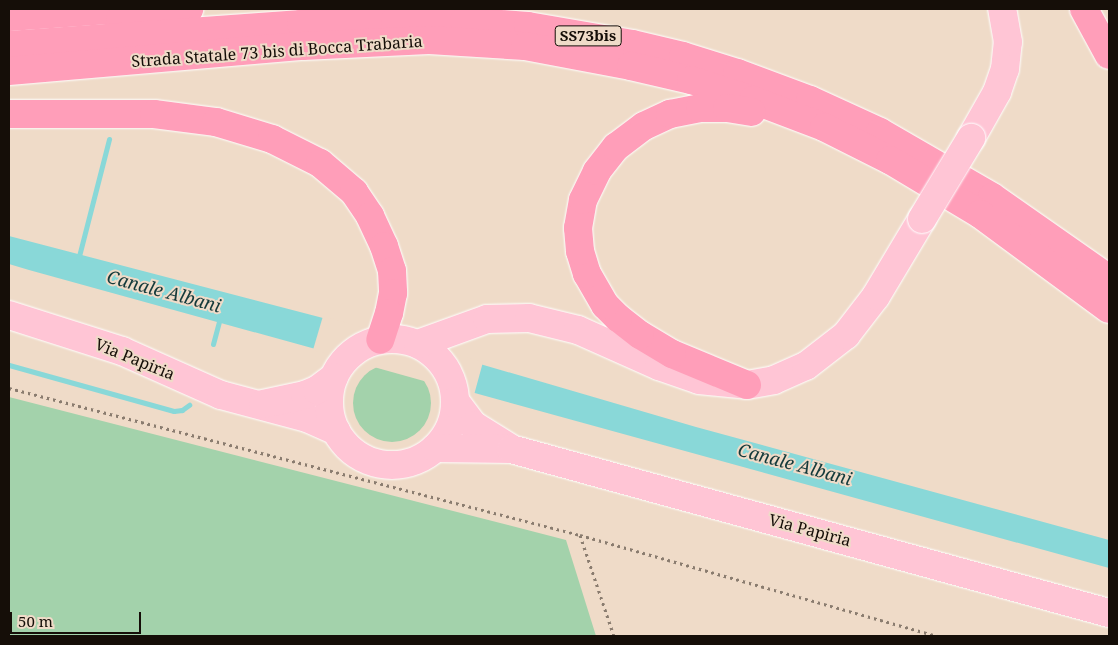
<!DOCTYPE html>
<html>
<head>
<meta charset="utf-8">
<style>
  body { margin:0 }
  #map { position:relative; width:1118px; height:645px; overflow:hidden; background:#efdbc8; font-family:"Noto Serif",serif }
  div>[style] { position:absolute }
  [style*='--x'] { left:calc(var(--x)*1px); top:calc(var(--y)*1px); width:calc(var(--w)*1px); rotate:calc(var(--a)*1deg) }
  .green>* { inset:0; background:#a3d2ab }
  .round { border-radius:50% }
  .water>* { inset:0; background:#89d8d8 }
  .pier>* { inset:0; background:#efdbc8 }
  .stream>* { height:5px; margin:-2.5px; padding:0 2.5px; transform-origin:2.5px; border-radius:2.5px; background:#89d8d8 }
  .path>* { height:3px; margin-top:-1.5px; transform-origin:0; background:repeating-linear-gradient(90deg,#8a7c6f 0 2.5px,transparent 0 6.5px) }
  .roads { filter:drop-shadow(0 0 1px #fff) drop-shadow(0 0 1px #fff) }
  .major>* { height:28px; margin:-14px; padding:0 14px; transform-origin:14px; border-radius:14px; background:#ffc5d5 }
  .major>.ring { margin:-14px; padding:0; box-sizing:content-box; background:none; border:28px solid #ffc5d5; border-radius:50% }
  .highway>* { height:28px; margin:-14px; padding:0 14px; transform-origin:14px; border-radius:14px; background:#ff9eb9 }
  .bridges { filter:drop-shadow(0 0 1px #fff) drop-shadow(0 0 1px #fff) }
  .major-bridge>* { height:28px; margin:-14px; padding:0 14px; transform-origin:14px; border-radius:14px; background:#ffc5d5 }
  span { translate:-50% -50%; white-space:nowrap; text-align:center; line-height:1.15; -webkit-text-stroke:4px #efdbc8; paint-order:stroke }
  .shield-label span { padding:1px 4px; background:#efdbc8; border:1px solid; border-radius:4px; -webkit-text-stroke-width:0 }
  .shield-label { font-size:15px; color:#150e08; font-weight:700 }
  .street-label { font-size:16px; color:#150e08 }
  .water-label { font-size:18px; color:#143a3b; font-style:italic }
  .frame { position:absolute; inset:0; border:10px solid #150e08; pointer-events:none }
  .scale { position:absolute; left:10px; top:612px; width:131px; height:22px; box-sizing:border-box; border:2px solid #150e08; border-top:0; padding-left:6px; font-size:15px; line-height:18px; white-space:nowrap; color:#150e08; -webkit-text-stroke:4px #efdbc8; paint-order:stroke }
</style>
</head>
<body>
<div id="map">
  <div class="green">
    <i class="round" style="left:353px;top:364px;width:78px;height:78px"></i>
    <i style="clip-path:polygon(9px 397px,566px 540px,596px 636px,9px 636px)"></i>
  </div>
  <div class="water">
    <i style="clip-path:polygon(9px 236px,323px 318px,696px 427px,1109px 540px,1109px 568px,29px 270px,9px 264px)"></i>
  </div>
  <div class="pier">
    <i style="clip-path:polygon(323px 316px,483px 362px,474px 395px,313px 350px)"></i>
  </div>
  <div class="stream">
    <i style="--x:78;--y:260;--w:125;--a:-75.6"></i>
    <i style="--x:213;--y:344;--w:28;--a:-75"></i>
    <i style="--x:9;--y:365;--w:171;--a:15.6"></i>
    <i style="--x:174;--y:411;--w:8;--a:-7"></i>
    <i style="--x:182;--y:410;--w:9;--a:-36"></i>
  </div>
  <div class="path">
    <i style="--x:9;--y:388;--w:590;--a:14.44"></i>
    <i style="--x:580;--y:535;--w:372;--a:15.8"></i>
    <i style="--x:338;--y:452;--w:22;--a:39"></i>
    <i style="--x:355;--y:466;--w:25;--a:21"></i>
    <i style="--x:378;--y:475;--w:24;--a:0"></i>
    <i style="--x:402;--y:475;--w:25;--a:-16"></i>
    <i style="--x:580;--y:535;--w:107;--a:71.4"></i>
  </div>
  <div class="roads">
    <div class="major">
      <i style="--x:971;--y:138;--w:53;--a:-60.5"></i>
      <i style="--x:997;--y:92;--w:24;--a:-71"></i>
      <i style="--x:1005;--y:69;--w:27;--a:-84"></i>
      <i style="--x:1008;--y:42;--w:34;--a:-100"></i>
      <i style="--x:9;--y:315;--w:119;--a:17.7"></i>
      <i style="--x:122;--y:351;--w:108;--a:24"></i>
      <i style="--x:221;--y:395;--w:89;--a:15"></i>
      <i style="--x:307;--y:418;--w:32;--a:24"></i>
      <i class="ring" style="left:329px;top:339px;width:98px;height:98px"></i>
      <i style="--x:418;--y:344;--w:73;--a:-19.9"></i>
      <i style="--x:487;--y:319;--w:42;--a:-1.4"></i>
      <i style="--x:529;--y:318;--w:50;--a:13.8"></i>
      <i style="--x:578;--y:330;--w:89;--a:24"></i>
      <i style="--x:659;--y:366;--w:42;--a:19.3"></i>
      <i style="--x:699;--y:380;--w:48;--a:5.9"></i>
      <i style="--x:747;--y:385;--w:27;--a:-10"></i>
      <i style="--x:774;--y:380;--w:35;--a:-24"></i>
      <i style="--x:806;--y:366;--w:51;--a:-37.8"></i>
      <i style="--x:846;--y:335;--w:49;--a:-52.4"></i>
      <i style="--x:876;--y:296;--w:90;--a:-59.1"></i>
      <i style="--x:455;--y:401;--w:30;--a:53"></i>
      <i style="--x:473;--y:425;--w:44;--a:31.9"></i>
      <i style="--x:263;--y:404;--w:43;--a:-12.1"></i>
      <i style="--x:305;--y:395;--w:13;--a:-23"></i>
      <i style="--x:317;--y:390;--w:21;--a:-37"></i>
      <i style="--x:435;--y:448;--w:76;--a:0.8"></i>
      <i style="--x:511;--y:449;--w:620;--a:15.34"></i>
    </div>
    <div class="highway">
      <i style="--x:1084;--y:9;--w:52;--a:61.5"></i>
      <i style="--x:9;--y:17;--w:114;--a:-4"></i>
      <i style="--x:120;--y:19;--w:70;--a:-8.2"></i>
      <i style="--x:9;--y:45;--w:293;--a:-4.1"></i>
      <i style="--x:301;--y:24;--w:94;--a:-2.4"></i>
      <i style="--x:395;--y:20;--w:69;--a:0.8"></i>
      <i style="--x:464;--y:21;--w:64;--a:4.5"></i>
      <i style="--x:528;--y:26;--w:106;--a:9.8"></i>
      <i style="--x:632;--y:44;--w:52;--a:13.2"></i>
      <i style="--x:683;--y:56;--w:57;--a:17.5"></i>
      <i style="--x:737;--y:73;--w:78;--a:20.3"></i>
      <i style="--x:810;--y:100;--w:77;--a:24.6"></i>
      <i style="--x:880;--y:132;--w:129;--a:30.1"></i>
      <i style="--x:992;--y:197;--w:143;--a:35"></i>
      <i style="--x:9;--y:71;--w:295;--a:-4.9"></i>
      <i style="--x:303;--y:46;--w:126;--a:-2.7"></i>
      <i style="--x:429;--y:40;--w:96;--a:3.6"></i>
      <i style="--x:525;--y:46;--w:108;--a:10.7"></i>
      <i style="--x:631;--y:66;--w:62;--a:13.1"></i>
      <i style="--x:691;--y:80;--w:65;--a:17.9"></i>
      <i style="--x:753;--y:100;--w:76;--a:20.8"></i>
      <i style="--x:824;--y:127;--w:74;--a:26.6"></i>
      <i style="--x:890;--y:160;--w:105;--a:31"></i>
      <i style="--x:980;--y:214;--w:160;--a:36.4"></i>
      <i style="--x:9;--y:114;--w:145;--a:0"></i>
      <i style="--x:154;--y:114;--w:63;--a:7.4"></i>
      <i style="--x:216;--y:122;--w:59;--a:16.9"></i>
      <i style="--x:272;--y:139;--w:54;--a:26.6"></i>
      <i style="--x:320;--y:163;--w:45;--a:40.5"></i>
      <i style="--x:354;--y:192;--w:29;--a:56"></i>
      <i style="--x:370;--y:216;--w:33;--a:65"></i>
      <i style="--x:384;--y:246;--w:26;--a:72"></i>
      <i style="--x:392;--y:271;--w:22;--a:87"></i>
      <i style="--x:393;--y:293;--w:20;--a:101"></i>
      <i style="--x:389;--y:313;--w:28;--a:108"></i>
      <i style="--x:747;--y:385;--w:81;--a:-157.5"></i>
      <i style="--x:672;--y:354;--w:37;--a:-149"></i>
      <i style="--x:640;--y:335;--w:28;--a:-142"></i>
      <i style="--x:618;--y:318;--w:18;--a:-135"></i>
      <i style="--x:605;--y:305;--w:36;--a:-120"></i>
      <i style="--x:587;--y:274;--w:24;--a:-107"></i>
      <i style="--x:580;--y:251;--w:23;--a:-95"></i>
      <i style="--x:578;--y:228;--w:28;--a:-80"></i>
      <i style="--x:583;--y:200;--w:32;--a:-64"></i>
      <i style="--x:597;--y:171;--w:31;--a:-52"></i>
      <i style="--x:616;--y:147;--w:35;--a:-37"></i>
      <i style="--x:644;--y:126;--w:29;--a:-25"></i>
      <i style="--x:670;--y:114;--w:31;--a:-11"></i>
      <i style="--x:700;--y:108;--w:27;--a:0"></i>
      <i style="--x:727;--y:108;--w:25;--a:9"></i>
    </div>
  </div>
  <div class="bridges">
    <div class="major-bridge">
      <i style="--x:922;--y:219;--w:95;--a:-58.8"></i>
    </div>
  </div>
  <div class="shield-label">
    <span style="left:588px;top:36px">SS73bis</span>
  </div>
  <div class="street-label">
    <span style="left:277px;top:51px;rotate:-4deg">Strada Statale 73 bis di Bocca Trabaria</span>
    <span style="left:135px;top:359px;rotate:22deg">Via Papiria</span>
    <span style="left:810px;top:530px;rotate:15deg">Via Papiria</span>
  </div>
  <div class="water-label">
    <span style="left:164px;top:291px;rotate:15deg">Canale Albani</span>
    <span style="left:795px;top:464px;rotate:15deg">Canale Albani</span>
  </div>
  <div class="frame"></div>
  <div class="scale">50 m</div>
</div>
</body>
</html>
